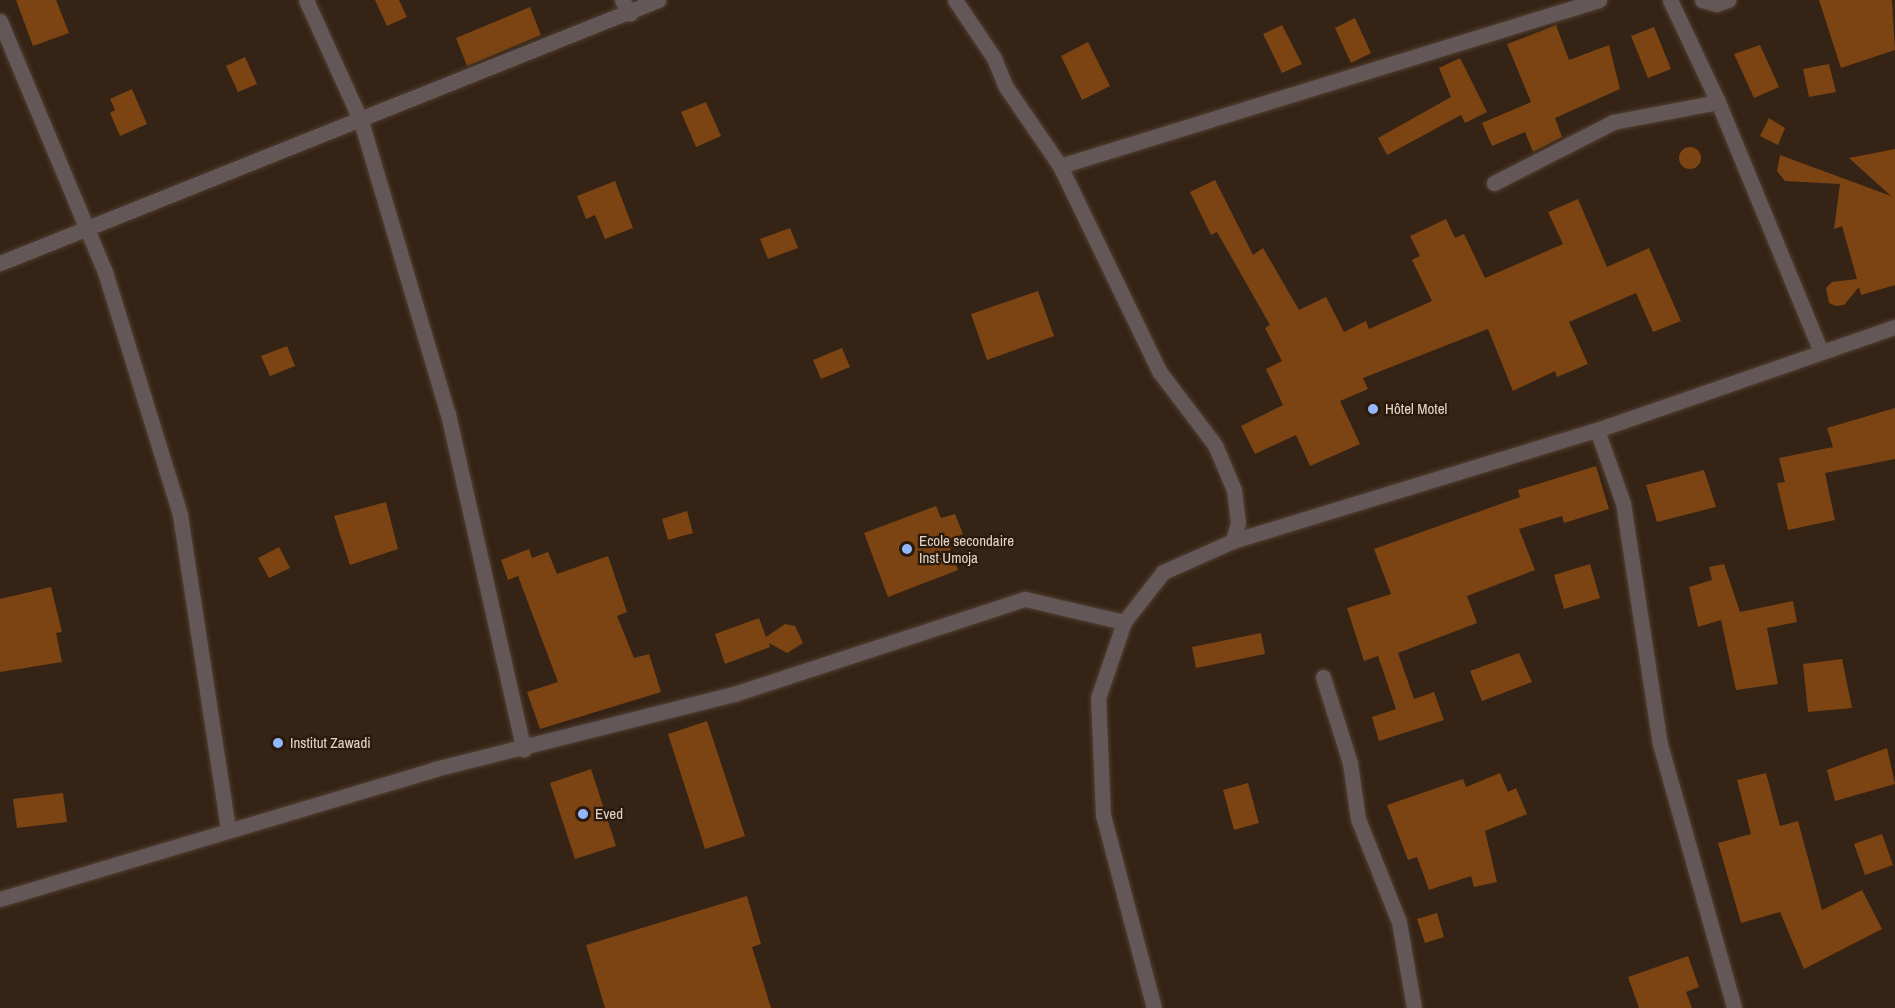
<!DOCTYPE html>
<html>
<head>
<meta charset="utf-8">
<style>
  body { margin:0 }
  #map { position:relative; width:1895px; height:1008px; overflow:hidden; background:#352315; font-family:"Archivo Narrow",sans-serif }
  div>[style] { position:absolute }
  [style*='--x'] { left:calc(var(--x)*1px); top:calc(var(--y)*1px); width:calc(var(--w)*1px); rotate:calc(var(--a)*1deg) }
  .building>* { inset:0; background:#7c4412 }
  .round { border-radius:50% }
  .roads { filter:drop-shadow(0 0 2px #513f32) drop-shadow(0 0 2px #513f32) }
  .minor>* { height:15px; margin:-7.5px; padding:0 7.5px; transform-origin:7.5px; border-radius:7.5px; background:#645757 }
  .dots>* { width:16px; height:16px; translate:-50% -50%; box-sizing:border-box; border:3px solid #2b190c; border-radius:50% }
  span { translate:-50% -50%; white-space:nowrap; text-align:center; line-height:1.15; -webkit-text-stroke:4.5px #2b190c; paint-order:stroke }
  .poi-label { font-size:15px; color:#e2d5cc }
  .left { translate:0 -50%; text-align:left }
</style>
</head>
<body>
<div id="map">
  <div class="building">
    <i style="clip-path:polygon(16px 0,56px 0,69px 33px,33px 46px)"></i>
    <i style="clip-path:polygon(375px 0,399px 0,407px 17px,387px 26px)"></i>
    <i style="clip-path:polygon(1819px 0,1892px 0,1895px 50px,1841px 68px)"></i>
    <i style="clip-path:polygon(530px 7px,541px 35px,467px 66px,456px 38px)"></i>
    <i style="clip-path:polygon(1355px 18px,1371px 53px,1351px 63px,1335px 28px)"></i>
    <i style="clip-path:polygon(1282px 25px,1302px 64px,1282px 73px,1263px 34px)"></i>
    <i style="clip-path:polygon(1556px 25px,1569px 60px,1609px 45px,1620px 89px,1555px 118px,1562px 137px,1533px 152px,1525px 132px,1492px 146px,1482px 123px,1531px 102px,1507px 44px)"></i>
    <i style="clip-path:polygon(1654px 27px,1671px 69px,1648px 78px,1631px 36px)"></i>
    <i style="clip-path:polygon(1088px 42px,1110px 86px,1082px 100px,1061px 56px)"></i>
    <i style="clip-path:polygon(1760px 45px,1779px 87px,1754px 98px,1734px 54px)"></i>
    <i style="clip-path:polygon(245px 57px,257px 84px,238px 92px,226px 66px)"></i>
    <i style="clip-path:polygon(1460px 58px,1487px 112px,1465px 123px,1461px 115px,1387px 155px,1378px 138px,1451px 97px,1439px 68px)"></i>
    <i style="clip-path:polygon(1829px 64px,1836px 92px,1809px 97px,1803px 69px)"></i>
    <i style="clip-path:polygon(132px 89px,147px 124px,120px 136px,110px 113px,115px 110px,110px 99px)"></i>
    <i style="clip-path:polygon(706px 102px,721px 136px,696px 147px,681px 112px)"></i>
    <i style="clip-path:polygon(1769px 118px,1785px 128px,1778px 145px,1760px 136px)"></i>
    <i class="round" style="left:1679px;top:147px;width:22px;height:22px"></i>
    <i style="clip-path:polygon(1895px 149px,1895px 285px,1861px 295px,1859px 287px,1844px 305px,1836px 306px,1829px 303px,1826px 288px,1832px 282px,1857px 279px,1842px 226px,1834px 229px,1840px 184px,1785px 181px,1777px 171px,1780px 155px,1891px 196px,1849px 158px)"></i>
    <i style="clip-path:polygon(1215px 180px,1253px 255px,1263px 248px,1299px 310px,1326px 297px,1344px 332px,1366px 321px,1369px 329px,1432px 301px,1412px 260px,1420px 256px,1410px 236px,1446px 219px,1455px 238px,1464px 234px,1485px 278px,1563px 244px,1548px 212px,1578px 199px,1607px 267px,1649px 248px,1681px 321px,1653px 332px,1636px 293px,1569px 322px,1588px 364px,1557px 377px,1555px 371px,1513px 391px,1488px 329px,1363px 378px,1368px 389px,1340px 401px,1360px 444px,1310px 466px,1296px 435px,1255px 454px,1241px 426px,1283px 405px,1266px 369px,1282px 361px,1265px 328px,1270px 325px,1217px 232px,1211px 235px,1190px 192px)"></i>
    <i style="clip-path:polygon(615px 181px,633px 228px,605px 239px,595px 215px,586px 219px,577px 196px)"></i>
    <i style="clip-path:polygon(790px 228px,798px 248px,768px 259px,760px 239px)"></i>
    <i style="clip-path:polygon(1038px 291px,1054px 336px,987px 360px,971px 314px)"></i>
    <i style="clip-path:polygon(287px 346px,295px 366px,270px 376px,261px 356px)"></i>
    <i style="clip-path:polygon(842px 348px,850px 367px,821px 379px,813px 360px)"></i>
    <i style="clip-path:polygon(1895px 408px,1895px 459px,1825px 473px,1835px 520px,1788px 530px,1777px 483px,1785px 482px,1779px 458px,1833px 447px,1827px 428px)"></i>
    <i style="clip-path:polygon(1596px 466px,1609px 509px,1564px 523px,1562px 516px,1519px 529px,1535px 570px,1467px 596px,1477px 623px,1398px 653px,1414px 699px,1434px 692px,1444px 720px,1379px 741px,1372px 717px,1396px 709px,1378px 656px,1364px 661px,1347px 608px,1391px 594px,1374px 549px,1520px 497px,1518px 490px)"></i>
    <i style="clip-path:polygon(1704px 470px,1716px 507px,1657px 522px,1646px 485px)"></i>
    <i style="clip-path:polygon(386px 502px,398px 549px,350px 565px,334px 516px)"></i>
    <i style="clip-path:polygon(936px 506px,941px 518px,955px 514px,963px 534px,947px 540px,958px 570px,888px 597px,864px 533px)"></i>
    <i style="clip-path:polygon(687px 511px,693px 533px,668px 540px,662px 519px)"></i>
    <i style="clip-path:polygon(279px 547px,290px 568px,269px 578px,258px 558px)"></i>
    <i style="clip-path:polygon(529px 549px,532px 558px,548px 552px,557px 574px,608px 556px,627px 612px,617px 616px,634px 658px,649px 654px,661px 692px,540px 729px,527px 692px,558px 682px,518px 576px,508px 580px,501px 560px)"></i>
    <i style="clip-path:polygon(1590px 564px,1600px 598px,1564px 609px,1554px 575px)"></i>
    <i style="clip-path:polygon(1724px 564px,1740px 612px,1793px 601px,1797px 622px,1767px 628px,1778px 684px,1736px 690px,1721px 620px,1698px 627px,1689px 587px,1712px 580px,1709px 567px)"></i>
    <i style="clip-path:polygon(51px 587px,62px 632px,56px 633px,62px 662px,0 672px,0 599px)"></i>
    <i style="clip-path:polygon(759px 618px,766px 637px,785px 624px,795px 626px,803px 643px,787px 653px,769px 643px,770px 647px,725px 664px,715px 634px)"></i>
    <i style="clip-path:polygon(1261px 633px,1265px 654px,1196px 668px,1192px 647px)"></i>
    <i style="clip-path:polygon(1519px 653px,1532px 682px,1482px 701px,1470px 671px)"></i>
    <i style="clip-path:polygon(1842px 659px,1852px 708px,1808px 712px,1803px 664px)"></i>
    <i style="clip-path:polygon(707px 721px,745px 836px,705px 849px,668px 734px)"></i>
    <i style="clip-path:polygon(1887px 748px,1895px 784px,1835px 801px,1827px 770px)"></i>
    <i style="clip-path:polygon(591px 769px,616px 846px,575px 859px,550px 783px)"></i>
    <i style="clip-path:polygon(1500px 773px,1508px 792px,1516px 788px,1527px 814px,1485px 831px,1497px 882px,1474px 887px,1471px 876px,1429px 890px,1417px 857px,1408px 860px,1387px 805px,1463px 779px,1466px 787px)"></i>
    <i style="clip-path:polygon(1766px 773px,1780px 826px,1798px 821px,1822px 910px,1862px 890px,1882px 929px,1804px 969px,1780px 912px,1741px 923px,1718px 843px,1751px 834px,1737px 780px)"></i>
    <i style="clip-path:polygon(1248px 783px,1259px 823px,1234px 830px,1223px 790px)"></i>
    <i style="clip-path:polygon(63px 793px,67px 822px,17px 828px,13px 799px)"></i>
    <i style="clip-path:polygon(1882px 834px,1893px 865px,1865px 875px,1854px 844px)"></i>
    <i style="clip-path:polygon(747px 896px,761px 944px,752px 947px,771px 1008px,605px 1008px,586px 945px)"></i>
    <i style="clip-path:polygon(1437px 913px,1444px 937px,1425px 943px,1417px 919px)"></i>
    <i style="clip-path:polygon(1688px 956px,1699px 987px,1686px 992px,1692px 1008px,1639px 1008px,1628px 977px)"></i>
  </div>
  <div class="roads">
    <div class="minor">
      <i style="--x:306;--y:0;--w:133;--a:65.6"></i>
      <i style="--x:361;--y:121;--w:306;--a:73.5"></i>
      <i style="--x:448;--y:414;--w:344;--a:77.3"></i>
      <i style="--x:622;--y:0;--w:16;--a:60"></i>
      <i style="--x:955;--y:0;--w:70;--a:56.1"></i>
      <i style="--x:994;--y:58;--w:31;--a:68"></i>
      <i style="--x:1006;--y:87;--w:96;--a:55.6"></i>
      <i style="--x:1060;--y:166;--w:228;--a:64.2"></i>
      <i style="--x:1159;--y:371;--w:93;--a:52.9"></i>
      <i style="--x:1215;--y:445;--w:49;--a:67.1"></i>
      <i style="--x:1234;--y:490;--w:33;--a:83"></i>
      <i style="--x:1238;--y:523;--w:19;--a:106"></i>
      <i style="--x:1670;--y:0;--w:113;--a:64.8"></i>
      <i style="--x:1718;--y:102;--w:268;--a:67.6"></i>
      <i style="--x:1702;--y:0;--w:15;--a:16"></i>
      <i style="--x:1716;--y:4;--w:13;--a:-18"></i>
      <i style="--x:0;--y:21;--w:272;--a:67.3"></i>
      <i style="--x:105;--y:272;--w:254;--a:72.8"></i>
      <i style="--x:180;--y:515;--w:317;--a:81.3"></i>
      <i style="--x:1060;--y:166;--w:564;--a:-17.12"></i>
      <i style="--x:1494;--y:183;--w:134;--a:-27.1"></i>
      <i style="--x:1613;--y:122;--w:107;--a:-10.8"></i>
      <i style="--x:0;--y:263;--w:709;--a:-21.79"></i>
      <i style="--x:1597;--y:430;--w:77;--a:70.4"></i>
      <i style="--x:1623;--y:503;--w:244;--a:81.3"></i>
      <i style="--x:1660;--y:744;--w:274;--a:74.3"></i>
      <i style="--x:1323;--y:677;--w:90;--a:72.6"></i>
      <i style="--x:1350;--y:763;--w:57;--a:81.9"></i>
      <i style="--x:1358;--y:819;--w:111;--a:68.3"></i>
      <i style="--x:1399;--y:922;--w:87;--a:80.1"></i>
      <i style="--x:0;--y:899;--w:454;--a:-16.6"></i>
      <i style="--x:435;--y:769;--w:308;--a:-14.1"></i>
      <i style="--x:734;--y:694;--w:306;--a:-18.1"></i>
      <i style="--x:1025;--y:599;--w:102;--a:13.1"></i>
      <i style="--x:1154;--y:1008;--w:200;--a:-104.8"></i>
      <i style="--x:1103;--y:815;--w:117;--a:-92.4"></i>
      <i style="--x:1098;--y:698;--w:80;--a:-71.1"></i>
      <i style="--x:1124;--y:622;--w:63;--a:-52"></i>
      <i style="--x:1163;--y:572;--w:77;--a:-23.9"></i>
      <i style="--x:1233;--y:541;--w:381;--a:-17"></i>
      <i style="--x:1597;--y:430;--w:315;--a:-19.1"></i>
    </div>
  </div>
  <div class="dots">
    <i style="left:1373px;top:409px;background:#93b7fd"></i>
    <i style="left:907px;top:549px;background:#93b7fd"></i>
    <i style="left:278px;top:743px;background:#93b7fd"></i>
    <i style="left:583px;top:814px;background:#93b7fd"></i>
  </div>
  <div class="poi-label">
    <span class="left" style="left:1385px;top:409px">Hôtel Motel</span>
    <span class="left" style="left:919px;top:549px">Ecole secondaire<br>Inst Umoja</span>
    <span class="left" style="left:290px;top:743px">Institut Zawadi</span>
    <span class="left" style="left:595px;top:814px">Eved</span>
  </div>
</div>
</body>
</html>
